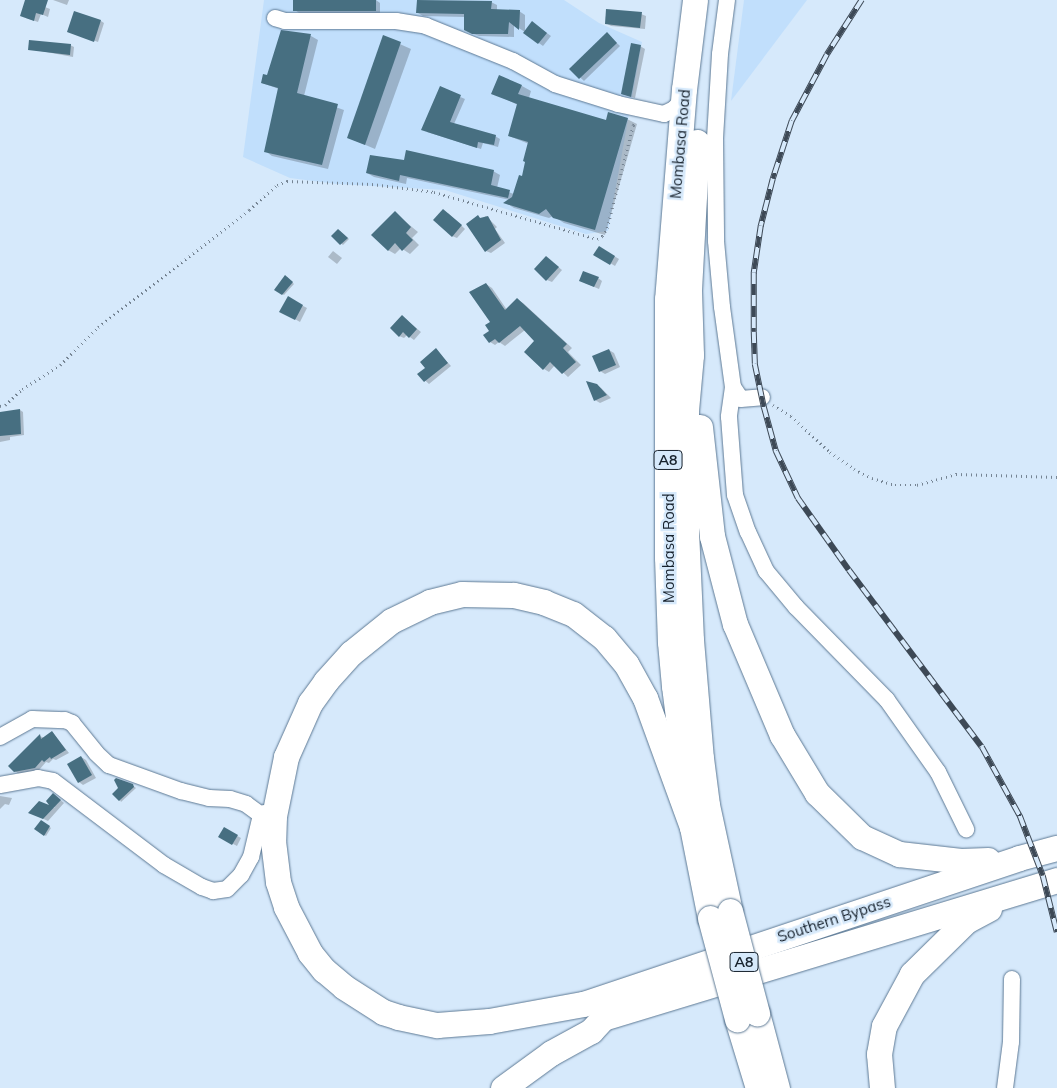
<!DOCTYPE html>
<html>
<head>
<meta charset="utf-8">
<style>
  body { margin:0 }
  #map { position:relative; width:1057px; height:1088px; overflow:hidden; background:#d6e9fb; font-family:Mulish,sans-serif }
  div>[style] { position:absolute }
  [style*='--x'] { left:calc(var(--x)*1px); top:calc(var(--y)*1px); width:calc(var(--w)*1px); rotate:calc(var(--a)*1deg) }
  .built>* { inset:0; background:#c1dffc }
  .shadow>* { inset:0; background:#0003 }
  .building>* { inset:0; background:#476f81 }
  .path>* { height:2.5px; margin-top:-1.25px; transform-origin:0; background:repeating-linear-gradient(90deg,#758493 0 1px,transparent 0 5px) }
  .roads { filter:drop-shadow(0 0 1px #5d7994) drop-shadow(0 0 1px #5d7994) }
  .minor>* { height:16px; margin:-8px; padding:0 8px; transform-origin:8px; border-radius:8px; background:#fff }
  .highway>* { height:25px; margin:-12.5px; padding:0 12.5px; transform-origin:12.5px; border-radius:12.5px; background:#fff }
  .rail>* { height:5.5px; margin-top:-2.75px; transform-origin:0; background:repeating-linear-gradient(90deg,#d6e9fb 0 11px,#3d4956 0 22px); box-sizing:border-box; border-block:1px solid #3d4956 }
  .bridges { filter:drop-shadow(0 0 1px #5d7994) drop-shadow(0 0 1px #5d7994) }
  .highway-bridge>* { height:25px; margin:-12.5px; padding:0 12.5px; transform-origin:12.5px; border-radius:12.5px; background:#fff }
  span { translate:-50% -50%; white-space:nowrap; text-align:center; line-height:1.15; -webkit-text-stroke:5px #d6e9fb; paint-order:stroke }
  .shield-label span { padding:1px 4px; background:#d6e9fb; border:1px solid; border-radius:4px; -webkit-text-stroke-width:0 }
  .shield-label { font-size:14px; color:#17222d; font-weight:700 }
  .street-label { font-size:15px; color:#17222d }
</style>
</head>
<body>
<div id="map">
  <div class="built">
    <i style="clip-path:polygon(264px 0,564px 0,599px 23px,642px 42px,608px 231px,586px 234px,445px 190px,337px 184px,290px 178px,243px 157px)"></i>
    <i style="clip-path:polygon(744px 0,807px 0,731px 101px)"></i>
  </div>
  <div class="shadow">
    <i style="clip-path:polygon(27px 0,50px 9px,48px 17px,41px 14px,38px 22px,26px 18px)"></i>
    <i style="clip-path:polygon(53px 0,69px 0,67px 5px)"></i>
    <i style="clip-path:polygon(295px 0,376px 0,380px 3px,380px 13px,299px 13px,295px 10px)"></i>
    <i style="clip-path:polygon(491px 2px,497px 5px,497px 11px,519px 11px,525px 15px,525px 32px,514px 25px,514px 37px,479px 36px,471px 33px,465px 17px,423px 16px,418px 13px)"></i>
    <i style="clip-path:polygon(641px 14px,646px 16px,645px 29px,611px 26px,606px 23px)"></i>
    <i style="clip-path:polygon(101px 21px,104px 23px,98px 42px,71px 32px)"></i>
    <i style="clip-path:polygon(537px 26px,551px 36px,543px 46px,525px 33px)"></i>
    <i style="clip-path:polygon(281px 32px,311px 36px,318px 40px,304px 96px,344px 110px,328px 169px,272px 156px,265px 151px,279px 89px,262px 83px,268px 76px)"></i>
    <i style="clip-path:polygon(607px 34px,620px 46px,584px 81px,571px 69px)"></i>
    <i style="clip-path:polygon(384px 37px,411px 49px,375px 149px,349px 138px)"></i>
    <i style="clip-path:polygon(70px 45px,74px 47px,73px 57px,30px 49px)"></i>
    <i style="clip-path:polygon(640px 46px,645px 49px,635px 98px,622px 94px)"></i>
    <i style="clip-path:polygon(522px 86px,531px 91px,529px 98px,607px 121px,627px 119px,637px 124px,605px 235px,564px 223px,553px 216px,549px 218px,514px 208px,506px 203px,510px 200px,407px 178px,406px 184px,374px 177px,367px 173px,405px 161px,407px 151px,493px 171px,500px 175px,497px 188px,514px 194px,523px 177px,529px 144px,509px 136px,518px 105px,493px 93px)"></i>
    <i style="clip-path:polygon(440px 88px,465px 99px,454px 124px,495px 136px,500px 139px,498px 147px,483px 143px,481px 149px,427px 132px)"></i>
    <i style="clip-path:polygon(395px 213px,418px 232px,412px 238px,419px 245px,410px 254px,401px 248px,395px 254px,388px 250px)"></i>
    <i style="clip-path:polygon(448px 213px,465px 229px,457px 238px,452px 236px)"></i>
    <i style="clip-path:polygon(486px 216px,497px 227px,495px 229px,505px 243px,491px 253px,486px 251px,478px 217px,482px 219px)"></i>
    <i style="clip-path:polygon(340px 231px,349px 239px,343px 245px,332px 236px)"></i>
    <i style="clip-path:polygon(599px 247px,619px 259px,615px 266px,595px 254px)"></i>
    <i style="clip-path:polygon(333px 251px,342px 258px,337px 264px,328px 257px)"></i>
    <i style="clip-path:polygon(546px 257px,562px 270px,552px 282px,547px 280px)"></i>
    <i style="clip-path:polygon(287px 277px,294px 284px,284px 295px,276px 290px)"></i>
    <i style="clip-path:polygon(598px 278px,602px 281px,599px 289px,585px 283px)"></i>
    <i style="clip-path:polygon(486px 284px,492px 288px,507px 310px,517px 300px,523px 303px,572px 348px,568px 352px,581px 365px,568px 377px,555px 365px,549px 372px,544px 369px,536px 341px,525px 330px,505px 346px,499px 342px,495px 345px,490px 342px,492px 322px)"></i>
    <i style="clip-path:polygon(288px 298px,307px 308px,300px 322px,281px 311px)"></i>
    <i style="clip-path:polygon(403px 317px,421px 332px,414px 340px,407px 335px,404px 338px,399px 336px)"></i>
    <i style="clip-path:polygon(436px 350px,451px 366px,429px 384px,419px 375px,427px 368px)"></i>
    <i style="clip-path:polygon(609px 350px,614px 353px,620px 367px,605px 374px,600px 371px)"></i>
    <i style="clip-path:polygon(596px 385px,601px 388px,611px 398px,600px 403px,595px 400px)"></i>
    <i style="clip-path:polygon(20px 410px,23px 412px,24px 435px,10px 437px,10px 440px,0 442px,0 421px)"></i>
    <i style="clip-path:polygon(52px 732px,69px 753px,56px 760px,53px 759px,49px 763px,46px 762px,39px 770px,19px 774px,15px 771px,40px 736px,44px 738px)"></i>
    <i style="clip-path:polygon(81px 757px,86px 760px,96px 778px,83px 785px,79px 782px)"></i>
    <i style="clip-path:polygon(132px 785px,136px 788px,121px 802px,120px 800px)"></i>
    <i style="clip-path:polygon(0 796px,12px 798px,9px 805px,5px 804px,0 809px)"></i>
    <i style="clip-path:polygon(57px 797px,64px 803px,48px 821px,33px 814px,39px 803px,55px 808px,47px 801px)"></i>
    <i style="clip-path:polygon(42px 821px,51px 828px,46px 836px,36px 829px)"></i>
    <i style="clip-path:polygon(224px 829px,241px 838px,237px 846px,220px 837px)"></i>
  </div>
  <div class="building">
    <i style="clip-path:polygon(25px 0,48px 0,43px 15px,36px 13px,34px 21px,20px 16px)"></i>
    <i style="clip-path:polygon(293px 0,376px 0,376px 11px,293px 11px)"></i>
    <i style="clip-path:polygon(417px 0,492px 1px,491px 9px,520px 10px,519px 30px,509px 22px,508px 34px,472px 34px,464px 30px,464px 14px,416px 13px)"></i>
    <i style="clip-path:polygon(606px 9px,642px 12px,640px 28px,605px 24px)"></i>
    <i style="clip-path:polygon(74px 11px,101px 20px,94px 42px,67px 32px)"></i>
    <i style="clip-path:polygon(532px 21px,547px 33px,538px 44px,523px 33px)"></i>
    <i style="clip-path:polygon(281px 30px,311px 34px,297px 93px,338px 104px,322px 165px,264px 152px,278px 88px,261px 83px,263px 74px,267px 75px)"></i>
    <i style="clip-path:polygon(607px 32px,617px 43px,579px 79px,569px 69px)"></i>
    <i style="clip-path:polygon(383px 35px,401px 42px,365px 145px,347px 138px)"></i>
    <i style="clip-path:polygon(29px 40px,71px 44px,70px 55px,28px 50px)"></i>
    <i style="clip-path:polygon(631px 43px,641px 45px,631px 97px,621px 94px)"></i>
    <i style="clip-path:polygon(499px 75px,522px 85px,518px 94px,606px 120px,608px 112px,628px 118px,595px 230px,553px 218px,546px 209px,539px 214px,503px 203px,512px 197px,519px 175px,522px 176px,525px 162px,523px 161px,528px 142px,508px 136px,517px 104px,491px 94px)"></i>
    <i style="clip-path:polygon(440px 86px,461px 95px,450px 122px,496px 135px,494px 145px,478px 142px,477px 148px,421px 130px)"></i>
    <i style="clip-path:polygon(406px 150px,494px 170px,491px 185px,510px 190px,508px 198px,400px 175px,399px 181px,366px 173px,370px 155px,404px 160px)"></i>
    <i style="clip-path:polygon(443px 209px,462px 225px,452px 237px,433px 220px)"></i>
    <i style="clip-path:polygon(395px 211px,411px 227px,406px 233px,413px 240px,402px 251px,395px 243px,388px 251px,371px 235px)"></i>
    <i style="clip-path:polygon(478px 215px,480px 218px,488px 216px,501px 240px,485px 252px,466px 224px)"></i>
    <i style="clip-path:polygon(338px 229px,348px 238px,340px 245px,331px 236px)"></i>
    <i style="clip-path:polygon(599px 246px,615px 256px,610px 265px,593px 255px)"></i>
    <i style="clip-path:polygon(546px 256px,559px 267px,546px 281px,534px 269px)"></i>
    <i style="clip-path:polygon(583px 271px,599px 277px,594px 287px,579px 281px)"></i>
    <i style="clip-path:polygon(285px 275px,293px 282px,282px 295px,274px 290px)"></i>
    <i style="clip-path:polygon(486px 283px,505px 310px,517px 298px,567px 344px,563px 348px,576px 362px,562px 374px,550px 362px,543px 370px,524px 352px,534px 341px,520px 326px,499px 343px,495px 339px,489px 343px,483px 335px,489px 331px,485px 325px,490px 322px,469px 292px)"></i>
    <i style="clip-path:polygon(288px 296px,303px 305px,295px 320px,279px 312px)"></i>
    <i style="clip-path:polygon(402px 315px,417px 329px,409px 338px,403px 332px,399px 337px,390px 328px)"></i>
    <i style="clip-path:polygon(436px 348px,448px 363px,424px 382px,417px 374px,425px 368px,420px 362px)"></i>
    <i style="clip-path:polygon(609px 349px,616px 365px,599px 372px,592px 356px)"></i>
    <i style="clip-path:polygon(586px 381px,597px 384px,607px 395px,594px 401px)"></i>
    <i style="clip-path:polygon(20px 409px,21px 434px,0 436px,0 412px)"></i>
    <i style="clip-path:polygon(52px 731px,66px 750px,51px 759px,50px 757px,44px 762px,42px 760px,35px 768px,14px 772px,8px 766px,40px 734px,41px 739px)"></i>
    <i style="clip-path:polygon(81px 756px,92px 775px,78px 783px,67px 764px)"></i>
    <i style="clip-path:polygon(116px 778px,133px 784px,134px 787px,119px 801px,112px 794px,118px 788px,114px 780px)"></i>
    <i style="clip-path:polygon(53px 793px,61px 800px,43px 819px,28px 813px,39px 801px,49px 805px,46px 801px)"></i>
    <i style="clip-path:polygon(41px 820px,50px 826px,44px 836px,34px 829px)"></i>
    <i style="clip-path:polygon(224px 827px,238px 835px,232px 845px,218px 837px)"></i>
  </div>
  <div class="path">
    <i style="--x:773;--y:405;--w:21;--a:31"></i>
    <i style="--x:791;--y:416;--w:53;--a:42.7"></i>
    <i style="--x:830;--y:452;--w:29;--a:35"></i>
    <i style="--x:854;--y:469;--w:20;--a:27"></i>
    <i style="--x:872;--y:478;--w:24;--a:17"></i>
    <i style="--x:895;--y:485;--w:22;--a:0"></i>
    <i style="--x:917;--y:485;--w:41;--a:-15.8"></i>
    <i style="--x:956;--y:474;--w:101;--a:1.7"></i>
    <i style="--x:0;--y:406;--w:5;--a:-11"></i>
    <i style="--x:5;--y:405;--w:23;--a:-43"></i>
    <i style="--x:22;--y:389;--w:45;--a:-32.3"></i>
    <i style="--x:60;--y:365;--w:54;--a:-45"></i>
    <i style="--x:98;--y:327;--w:191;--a:-37.8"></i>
    <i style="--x:249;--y:210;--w:38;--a:-42"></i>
    <i style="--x:277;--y:185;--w:11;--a:-22"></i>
    <i style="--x:287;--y:181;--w:85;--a:2"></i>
    <i style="--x:372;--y:184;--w:63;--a:7.4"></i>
    <i style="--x:434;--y:192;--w:170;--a:16.1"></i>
    <i style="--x:597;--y:239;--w:6;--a:-31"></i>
    <i style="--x:602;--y:236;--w:9;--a:-58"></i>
    <i style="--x:607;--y:228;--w:106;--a:-75.8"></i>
    <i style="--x:633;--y:125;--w:4;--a:-45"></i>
  </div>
  <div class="roads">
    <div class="minor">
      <i style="--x:727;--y:0;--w:54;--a:97.4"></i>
      <i style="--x:720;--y:54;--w:84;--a:93.4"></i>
      <i style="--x:715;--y:138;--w:103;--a:89.4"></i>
      <i style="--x:716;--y:241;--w:66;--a:84.8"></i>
      <i style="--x:722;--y:307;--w:81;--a:82.2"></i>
      <i style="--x:733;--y:387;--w:14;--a:56"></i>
      <i style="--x:741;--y:399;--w:21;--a:-5"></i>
      <i style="--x:275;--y:18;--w:10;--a:17"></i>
      <i style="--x:285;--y:21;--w:111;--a:0"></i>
      <i style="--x:396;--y:21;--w:30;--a:9"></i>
      <i style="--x:426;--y:26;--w:94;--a:21.9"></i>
      <i style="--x:513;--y:61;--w:48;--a:28.7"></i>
      <i style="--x:555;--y:84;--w:66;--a:17.6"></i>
      <i style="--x:618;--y:104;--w:47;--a:12.3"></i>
      <i style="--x:664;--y:114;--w:11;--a:-27"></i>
      <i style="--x:674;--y:109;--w:15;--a:-48"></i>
      <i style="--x:733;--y:387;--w:30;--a:98"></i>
      <i style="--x:729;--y:417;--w:78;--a:85.6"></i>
      <i style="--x:735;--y:495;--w:39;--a:71"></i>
      <i style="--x:748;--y:532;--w:43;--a:65.2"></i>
      <i style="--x:766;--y:571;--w:47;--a:50.2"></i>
      <i style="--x:796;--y:607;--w:130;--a:45.6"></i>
      <i style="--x:887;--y:700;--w:88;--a:54.7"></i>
      <i style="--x:938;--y:772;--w:64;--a:63.8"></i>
      <i style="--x:0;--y:737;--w:37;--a:-29"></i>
      <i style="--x:32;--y:719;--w:33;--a:2"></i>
      <i style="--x:65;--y:720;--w:8;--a:23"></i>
      <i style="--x:72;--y:723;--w:38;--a:51"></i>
      <i style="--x:96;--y:753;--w:18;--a:43"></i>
      <i style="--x:109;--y:765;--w:77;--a:19.9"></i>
      <i style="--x:181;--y:791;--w:29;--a:14"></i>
      <i style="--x:209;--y:798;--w:21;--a:3"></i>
      <i style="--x:230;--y:799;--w:17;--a:17"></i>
      <i style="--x:246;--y:804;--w:19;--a:36"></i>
      <i style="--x:0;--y:785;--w:39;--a:-10"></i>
      <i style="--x:38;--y:778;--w:15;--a:11"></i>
      <i style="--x:53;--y:781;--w:139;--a:37.1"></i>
      <i style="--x:164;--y:865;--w:44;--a:30.1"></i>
      <i style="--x:202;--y:887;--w:12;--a:20"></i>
      <i style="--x:213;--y:891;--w:14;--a:-8"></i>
      <i style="--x:227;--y:889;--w:20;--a:-45"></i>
      <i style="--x:241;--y:875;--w:21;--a:-61"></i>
      <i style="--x:251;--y:857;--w:43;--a:-76.6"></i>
      <i style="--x:261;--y:815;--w:4;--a:-27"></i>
      <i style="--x:265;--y:813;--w:9;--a:18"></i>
      <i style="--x:1005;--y:1088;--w:46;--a:-82.6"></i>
      <i style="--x:1011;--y:1042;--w:63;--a:-89.1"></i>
    </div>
    <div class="highway">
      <i style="--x:695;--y:0;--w:90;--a:97"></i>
      <i style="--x:684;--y:89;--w:211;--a:94.6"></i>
      <i style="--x:667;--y:299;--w:258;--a:90"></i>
      <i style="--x:667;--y:557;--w:85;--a:88"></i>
      <i style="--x:670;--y:642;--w:44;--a:84.8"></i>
      <i style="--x:674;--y:686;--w:142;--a:82.7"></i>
      <i style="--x:692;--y:827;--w:93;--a:78.8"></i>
      <i style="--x:697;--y:142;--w:149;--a:93.1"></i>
      <i style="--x:689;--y:291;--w:64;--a:88.2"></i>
      <i style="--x:691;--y:355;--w:55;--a:95.2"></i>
      <i style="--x:686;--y:410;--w:120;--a:90"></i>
      <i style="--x:686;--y:530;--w:110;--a:87.4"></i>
      <i style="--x:691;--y:640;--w:118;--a:85.2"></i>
      <i style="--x:701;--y:758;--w:47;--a:82.7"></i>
      <i style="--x:707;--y:805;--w:108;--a:77.8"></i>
      <i style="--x:700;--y:427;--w:110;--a:83.7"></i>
      <i style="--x:712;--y:536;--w:91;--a:75.4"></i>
      <i style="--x:735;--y:624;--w:121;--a:67.1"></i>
      <i style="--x:782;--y:735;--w:68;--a:58.9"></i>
      <i style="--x:817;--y:793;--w:63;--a:44.4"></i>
      <i style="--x:862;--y:837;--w:41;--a:24.7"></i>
      <i style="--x:899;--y:854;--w:62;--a:6.4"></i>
      <i style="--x:961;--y:861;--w:27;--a:-2"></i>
      <i style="--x:692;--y:827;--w:137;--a:-110"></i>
      <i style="--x:645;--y:698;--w:39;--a:-119"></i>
      <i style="--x:626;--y:664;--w:34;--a:-130"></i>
      <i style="--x:604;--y:638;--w:39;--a:-142"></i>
      <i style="--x:573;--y:614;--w:31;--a:-158"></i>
      <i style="--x:544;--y:602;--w:32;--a:-167"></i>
      <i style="--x:513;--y:595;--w:51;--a:-178.9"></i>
      <i style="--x:462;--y:594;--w:33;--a:166"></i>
      <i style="--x:430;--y:602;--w:43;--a:154"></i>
      <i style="--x:391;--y:621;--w:51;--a:141.3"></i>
      <i style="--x:351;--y:653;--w:38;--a:132"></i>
      <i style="--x:326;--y:681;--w:27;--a:126"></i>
      <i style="--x:310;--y:703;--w:59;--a:114"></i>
      <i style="--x:286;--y:757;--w:60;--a:101.5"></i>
      <i style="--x:274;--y:816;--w:25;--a:92"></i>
      <i style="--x:273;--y:841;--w:41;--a:83"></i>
      <i style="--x:278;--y:882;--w:26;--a:72"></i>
      <i style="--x:286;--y:907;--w:52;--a:62.4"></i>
      <i style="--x:310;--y:953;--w:22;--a:51"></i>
      <i style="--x:324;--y:970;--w:26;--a:40"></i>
      <i style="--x:344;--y:987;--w:46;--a:32.7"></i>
      <i style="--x:383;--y:1012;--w:16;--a:18"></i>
      <i style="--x:398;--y:1017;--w:40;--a:12"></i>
      <i style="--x:437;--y:1025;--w:52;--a:-4.4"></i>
      <i style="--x:489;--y:1021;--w:96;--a:-10.3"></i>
      <i style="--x:583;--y:1004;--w:460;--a:-18.5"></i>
      <i style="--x:1019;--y:858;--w:39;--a:-15"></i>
      <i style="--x:757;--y:1013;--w:78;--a:75.1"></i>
      <i style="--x:737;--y:1019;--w:72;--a:73.1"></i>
      <i style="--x:503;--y:1088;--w:59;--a:-36.1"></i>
      <i style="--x:551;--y:1053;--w:46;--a:-28.8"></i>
      <i style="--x:591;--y:1031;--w:18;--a:-47"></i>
      <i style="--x:603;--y:1018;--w:475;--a:-16.9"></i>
      <i style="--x:882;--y:1088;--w:34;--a:-95"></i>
      <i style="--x:879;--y:1054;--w:28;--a:-80"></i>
      <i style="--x:884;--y:1026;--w:59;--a:-61.7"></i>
      <i style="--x:912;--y:974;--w:76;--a:-44.5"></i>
      <i style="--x:966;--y:921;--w:26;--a:-28"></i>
    </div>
  </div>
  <div class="rail">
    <i style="--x:862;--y:0;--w:65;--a:122.5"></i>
    <i style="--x:827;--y:55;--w:75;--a:117.9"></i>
    <i style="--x:792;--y:121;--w:61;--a:108.1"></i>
    <i style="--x:773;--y:179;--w:49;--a:104.3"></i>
    <i style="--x:761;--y:226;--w:48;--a:98.5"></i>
    <i style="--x:754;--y:273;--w:59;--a:90"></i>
    <i style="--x:754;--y:332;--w:32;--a:88"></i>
    <i style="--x:755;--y:364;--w:44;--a:78.2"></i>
    <i style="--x:764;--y:407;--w:46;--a:74.7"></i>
    <i style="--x:776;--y:451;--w:52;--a:64.9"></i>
    <i style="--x:798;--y:498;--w:88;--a:54.7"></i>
    <i style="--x:849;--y:570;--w:221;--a:53.1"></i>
    <i style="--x:982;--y:747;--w:79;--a:61.2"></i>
    <i style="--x:1020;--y:816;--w:64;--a:69"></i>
    <i style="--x:1043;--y:876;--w:58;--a:76"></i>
  </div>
  <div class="bridges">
    <div class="highway-bridge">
      <i style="--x:730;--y:911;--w:106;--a:75.2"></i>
      <i style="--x:710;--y:918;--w:105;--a:75"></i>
    </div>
  </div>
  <div class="shield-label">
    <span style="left:668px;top:460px">A8</span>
    <span style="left:744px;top:962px">A8</span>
  </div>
  <div class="street-label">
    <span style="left:680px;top:144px;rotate:-85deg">Mombasa Road</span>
    <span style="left:669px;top:548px;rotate:-90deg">Mombasa Road</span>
    <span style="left:834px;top:919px;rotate:-18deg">Southern Bypass</span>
  </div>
</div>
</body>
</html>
